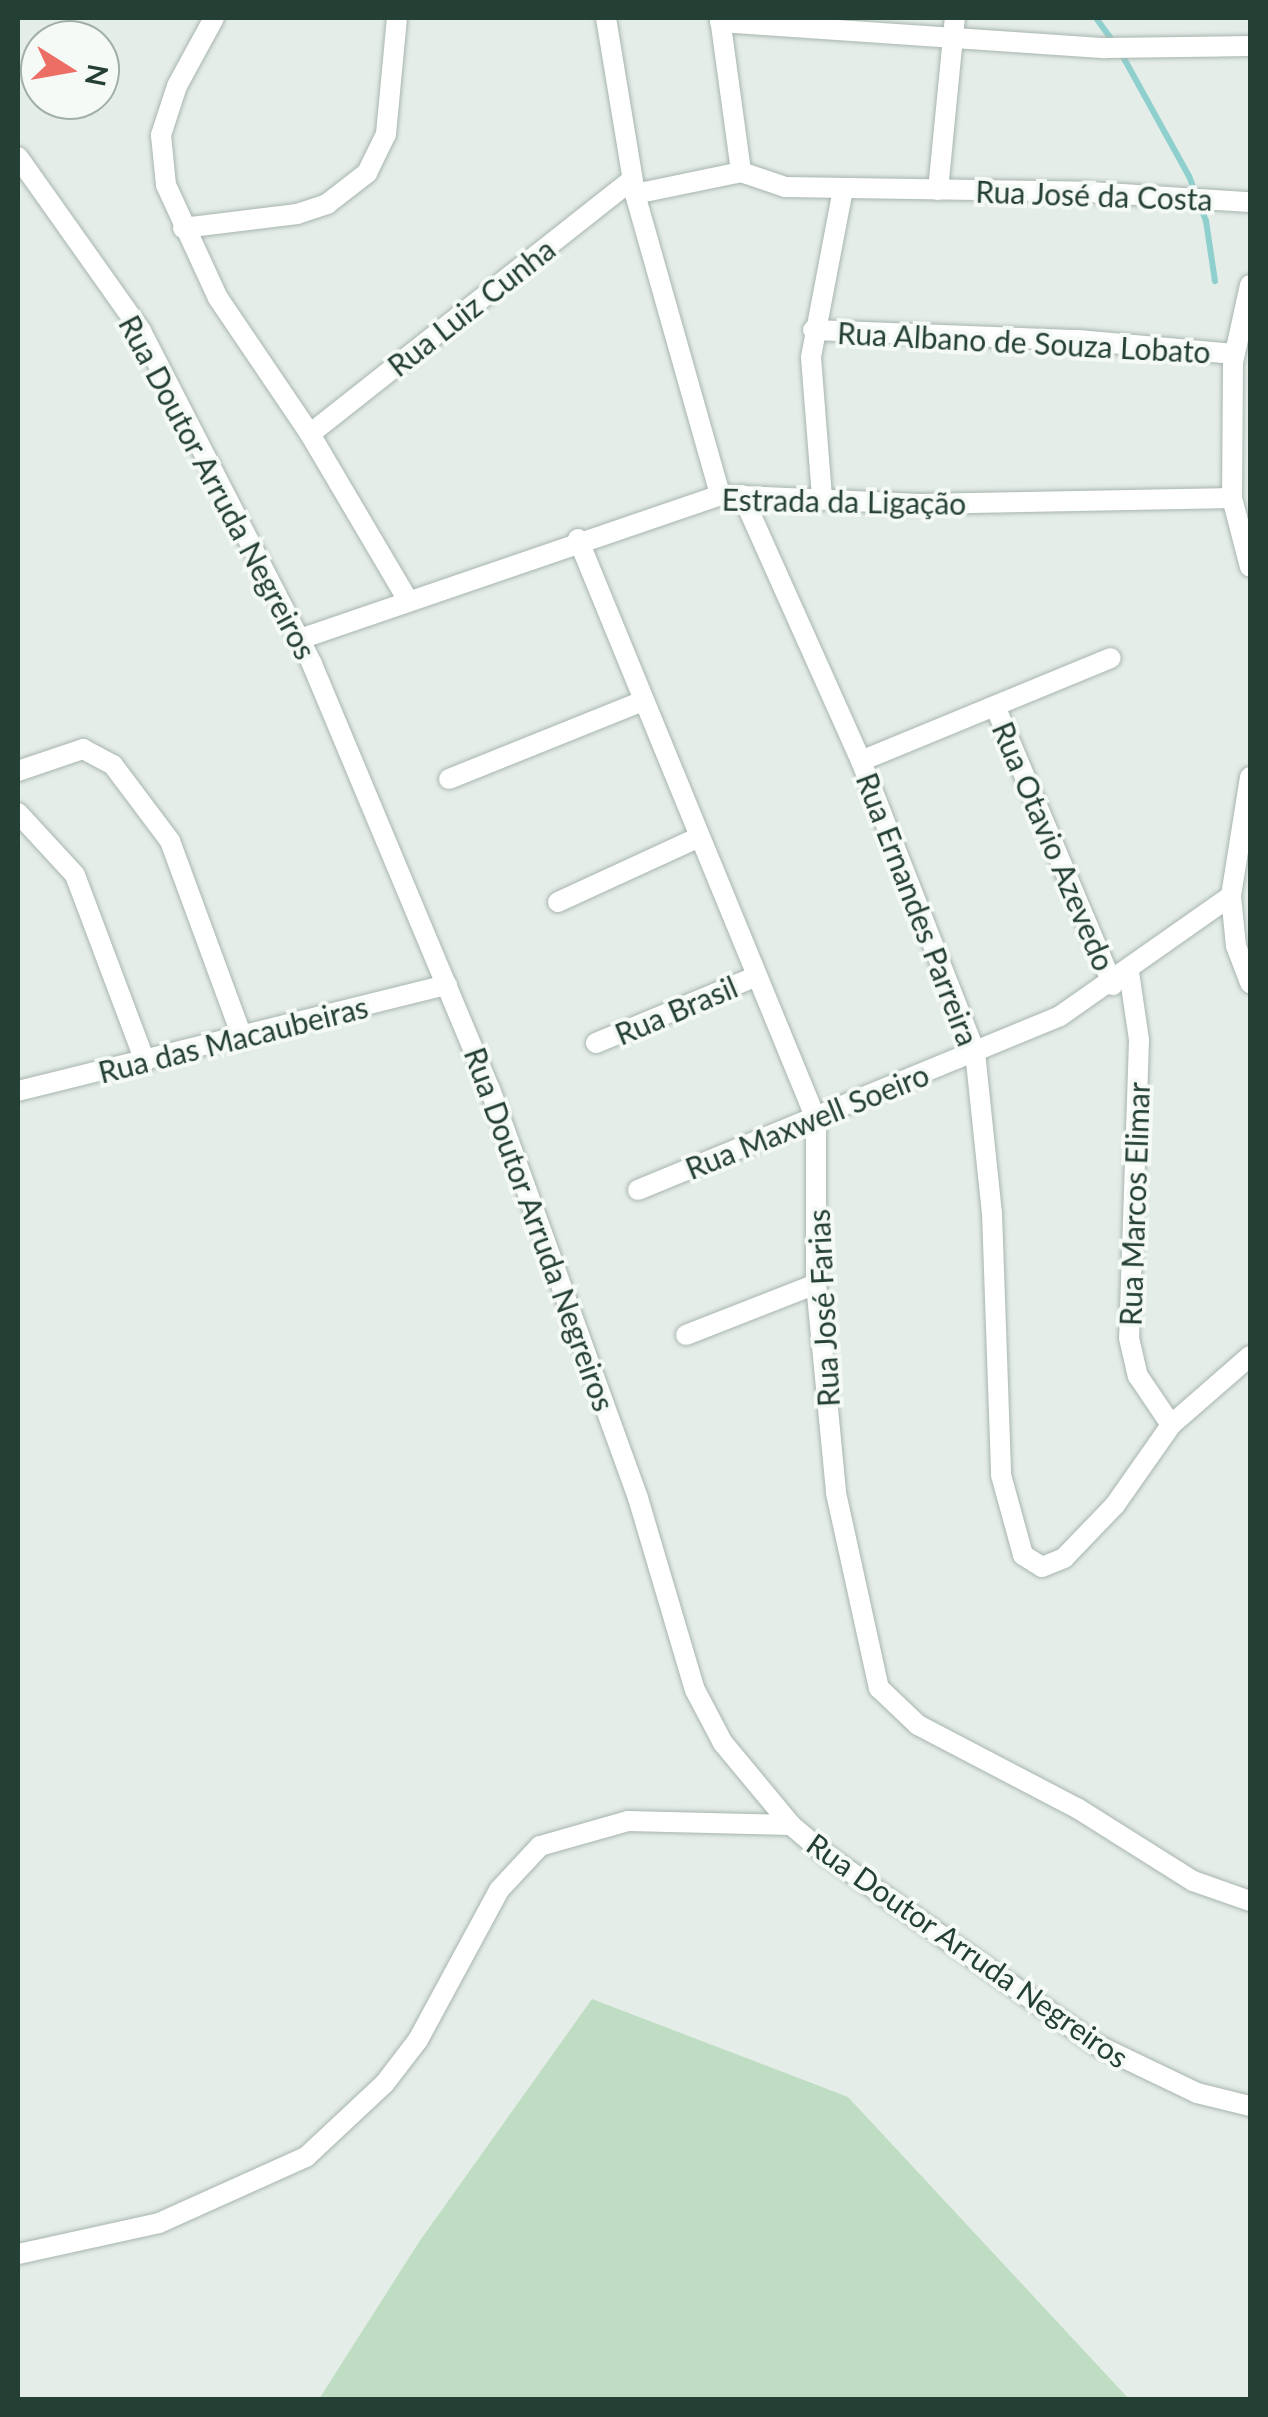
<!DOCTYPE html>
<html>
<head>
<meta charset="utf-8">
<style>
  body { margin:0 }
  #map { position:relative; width:1268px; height:2417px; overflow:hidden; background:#e5ede8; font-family:Lato,sans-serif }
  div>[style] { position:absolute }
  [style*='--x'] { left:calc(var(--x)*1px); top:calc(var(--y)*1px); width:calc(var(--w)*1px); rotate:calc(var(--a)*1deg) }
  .green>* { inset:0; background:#bfddc2 }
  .stream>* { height:6px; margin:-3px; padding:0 3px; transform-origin:3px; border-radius:3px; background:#8fd0cf }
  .roads { filter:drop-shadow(0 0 2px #a7b5ae) drop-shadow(0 0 2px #a7b5ae) }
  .minor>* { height:20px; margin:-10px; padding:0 10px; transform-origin:10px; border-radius:10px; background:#fff }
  span { translate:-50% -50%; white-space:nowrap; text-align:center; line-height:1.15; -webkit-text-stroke:8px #f5faf7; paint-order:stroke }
  .street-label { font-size:30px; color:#243f33 }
  .frame { position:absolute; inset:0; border:20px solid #243f33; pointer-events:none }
  .north { position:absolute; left:20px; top:20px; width:100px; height:100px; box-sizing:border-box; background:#f5faf7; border:2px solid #a1afa9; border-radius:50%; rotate:101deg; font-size:28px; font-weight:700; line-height:40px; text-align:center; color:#243f33 }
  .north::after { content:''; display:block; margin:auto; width:35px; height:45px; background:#ec6e64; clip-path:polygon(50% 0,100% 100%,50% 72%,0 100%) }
</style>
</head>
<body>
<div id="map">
  <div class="green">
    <i style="clip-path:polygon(592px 1999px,848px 2097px,1129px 2399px,319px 2399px,419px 2242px)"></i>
  </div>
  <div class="stream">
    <i style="--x:1096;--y:18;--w:31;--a:54"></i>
    <i style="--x:1121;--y:53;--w:141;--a:61.1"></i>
    <i style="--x:1189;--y:176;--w:48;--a:69.3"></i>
    <i style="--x:1206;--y:221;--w:61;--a:81.5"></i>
  </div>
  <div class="roads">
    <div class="minor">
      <i style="--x:214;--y:18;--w:77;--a:118.6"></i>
      <i style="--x:177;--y:86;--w:52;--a:108.1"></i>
      <i style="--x:161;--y:135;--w:50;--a:84.3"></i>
      <i style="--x:166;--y:185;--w:124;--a:65.3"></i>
      <i style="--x:218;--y:298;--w:164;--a:55.9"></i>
      <i style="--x:310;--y:434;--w:191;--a:59.5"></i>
      <i style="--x:606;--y:18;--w:178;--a:80.6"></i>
      <i style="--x:635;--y:194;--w:313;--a:74.2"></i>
      <i style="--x:720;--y:18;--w:155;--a:82.2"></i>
      <i style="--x:720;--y:22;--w:386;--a:3.9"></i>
      <i style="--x:1105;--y:48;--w:145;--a:-0.8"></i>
      <i style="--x:18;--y:157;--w:213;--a:54.7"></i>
      <i style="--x:141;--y:331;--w:374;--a:62.8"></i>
      <i style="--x:312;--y:664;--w:461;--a:67.3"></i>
      <i style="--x:490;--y:1089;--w:435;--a:70.1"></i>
      <i style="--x:638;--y:1498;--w:200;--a:73.5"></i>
      <i style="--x:695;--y:1690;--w:60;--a:62.2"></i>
      <i style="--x:723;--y:1743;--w:107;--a:50.3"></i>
      <i style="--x:791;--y:1825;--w:45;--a:40.5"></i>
      <i style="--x:825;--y:1854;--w:332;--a:35.1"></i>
      <i style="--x:1097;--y:2045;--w:111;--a:25.6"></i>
      <i style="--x:1197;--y:2093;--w:55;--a:13.8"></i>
      <i style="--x:938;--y:190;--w:173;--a:-84.4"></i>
      <i style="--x:635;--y:194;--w:108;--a:-11.7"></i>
      <i style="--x:741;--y:172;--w:46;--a:18.8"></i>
      <i style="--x:785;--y:187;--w:304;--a:0.9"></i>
      <i style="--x:1089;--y:192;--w:161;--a:3.6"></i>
      <i style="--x:183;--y:228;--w:115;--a:-7"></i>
      <i style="--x:297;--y:214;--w:32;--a:-18"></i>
      <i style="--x:327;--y:204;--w:51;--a:-37.8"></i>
      <i style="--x:367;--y:173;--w:43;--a:-64"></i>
      <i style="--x:386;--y:134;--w:117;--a:-84.6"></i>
      <i style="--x:1250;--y:285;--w:79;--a:102.4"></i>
      <i style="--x:1233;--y:362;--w:136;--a:90.4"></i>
      <i style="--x:1232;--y:498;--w:71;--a:75.4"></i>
      <i style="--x:813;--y:330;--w:265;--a:2.2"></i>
      <i style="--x:1078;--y:340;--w:157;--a:5.1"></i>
      <i style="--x:310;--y:434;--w:410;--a:-38.3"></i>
      <i style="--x:742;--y:495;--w:291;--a:65.9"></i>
      <i style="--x:861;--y:761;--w:313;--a:68.6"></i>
      <i style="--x:975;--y:1052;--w:162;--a:84"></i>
      <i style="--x:992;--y:1213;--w:262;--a:88"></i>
      <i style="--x:1001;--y:1475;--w:83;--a:74.6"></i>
      <i style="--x:1023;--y:1555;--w:22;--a:32"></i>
      <i style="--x:1042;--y:1567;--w:24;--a:-22"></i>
      <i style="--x:1064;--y:1558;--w:74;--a:-46.1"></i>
      <i style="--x:1115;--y:1505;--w:98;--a:-55"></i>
      <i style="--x:1171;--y:1425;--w:105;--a:-41.1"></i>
      <i style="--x:822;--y:497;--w:140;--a:-94.5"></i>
      <i style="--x:811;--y:357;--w:171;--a:-79.2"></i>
      <i style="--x:578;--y:539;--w:627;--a:67.69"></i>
      <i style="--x:816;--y:1119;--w:165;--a:90"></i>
      <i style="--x:816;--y:1284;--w:210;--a:84.5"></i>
      <i style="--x:836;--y:1493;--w:200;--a:77.6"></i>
      <i style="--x:879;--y:1688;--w:54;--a:43.5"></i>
      <i style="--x:918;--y:1725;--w:179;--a:27.6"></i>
      <i style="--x:1077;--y:1808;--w:137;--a:32.2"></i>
      <i style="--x:1193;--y:1881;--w:60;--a:19.3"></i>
      <i style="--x:300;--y:639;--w:444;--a:-18.9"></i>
      <i style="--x:720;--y:495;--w:199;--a:2.6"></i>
      <i style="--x:919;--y:504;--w:313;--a:-1.1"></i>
      <i style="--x:995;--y:706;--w:303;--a:67.1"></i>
      <i style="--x:861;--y:761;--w:270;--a:-22.4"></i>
      <i style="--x:18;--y:771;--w:69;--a:-18.7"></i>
      <i style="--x:83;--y:749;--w:34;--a:28"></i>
      <i style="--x:113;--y:765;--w:95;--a:53.1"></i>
      <i style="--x:170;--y:841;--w:211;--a:69.8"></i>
      <i style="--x:1250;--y:777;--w:121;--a:99.1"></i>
      <i style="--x:1231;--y:896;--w:50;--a:84.3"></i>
      <i style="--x:1236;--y:946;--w:40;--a:69"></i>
      <i style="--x:449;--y:779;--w:209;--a:-21.9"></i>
      <i style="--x:18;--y:813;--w:84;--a:47.4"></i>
      <i style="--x:75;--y:875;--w:199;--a:69.4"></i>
      <i style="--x:558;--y:902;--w:153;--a:-24.7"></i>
      <i style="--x:1129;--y:972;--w:69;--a:81.6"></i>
      <i style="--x:1139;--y:1040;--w:298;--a:91.9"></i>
      <i style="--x:1129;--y:1338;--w:39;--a:77"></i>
      <i style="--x:1138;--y:1376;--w:59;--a:56"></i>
      <i style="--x:596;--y:1043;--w:174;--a:-22.6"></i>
      <i style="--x:18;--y:1091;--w:442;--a:-13.9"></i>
      <i style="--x:638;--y:1190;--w:456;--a:-22.4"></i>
      <i style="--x:1060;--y:1016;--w:209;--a:-35.1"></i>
      <i style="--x:686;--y:1335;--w:140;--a:-21.4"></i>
      <i style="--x:18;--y:2254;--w:144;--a:-12.4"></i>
      <i style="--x:159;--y:2223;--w:161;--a:-24.2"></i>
      <i style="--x:306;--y:2157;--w:108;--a:-43.1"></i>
      <i style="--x:385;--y:2083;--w:54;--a:-52.5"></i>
      <i style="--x:418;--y:2040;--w:170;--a:-61.6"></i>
      <i style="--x:499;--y:1890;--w:60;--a:-47"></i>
      <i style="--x:540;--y:1846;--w:91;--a:-15.9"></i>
      <i style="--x:628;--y:1821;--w:163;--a:1.4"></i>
    </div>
  </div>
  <div class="street-label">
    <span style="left:1094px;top:195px;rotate:2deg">Rua José da Costa</span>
    <span style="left:471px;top:307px;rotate:-38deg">Rua Luiz Cunha</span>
    <span style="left:1024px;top:342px;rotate:3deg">Rua Albano de Souza Lobato</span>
    <span style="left:218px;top:487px;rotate:62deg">Rua Doutor Arruda Negreiros</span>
    <span style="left:844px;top:501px;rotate:1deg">Estrada da Ligação</span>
    <span style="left:1054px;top:846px;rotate:67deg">Rua Otavio Azevedo</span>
    <span style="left:918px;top:909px;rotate:69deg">Rua Ernandes Parreira</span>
    <span style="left:676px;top:1010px;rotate:-23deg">Rua Brasil</span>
    <span style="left:233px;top:1039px;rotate:-14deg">Rua das Macaubeiras</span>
    <span style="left:807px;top:1121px;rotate:-22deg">Rua Maxwell Soeiro</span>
    <span style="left:1134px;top:1204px;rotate:-88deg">Rua Marcos Elimar</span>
    <span style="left:540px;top:1229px;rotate:70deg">Rua Doutor Arruda Negreiros</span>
    <span style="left:823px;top:1308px;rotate:-93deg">Rua José Farias</span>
    <span style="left:968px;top:1950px;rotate:35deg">Rua Doutor Arruda Negreiros</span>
  </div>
  <div class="frame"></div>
  <div class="north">N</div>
</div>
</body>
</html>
